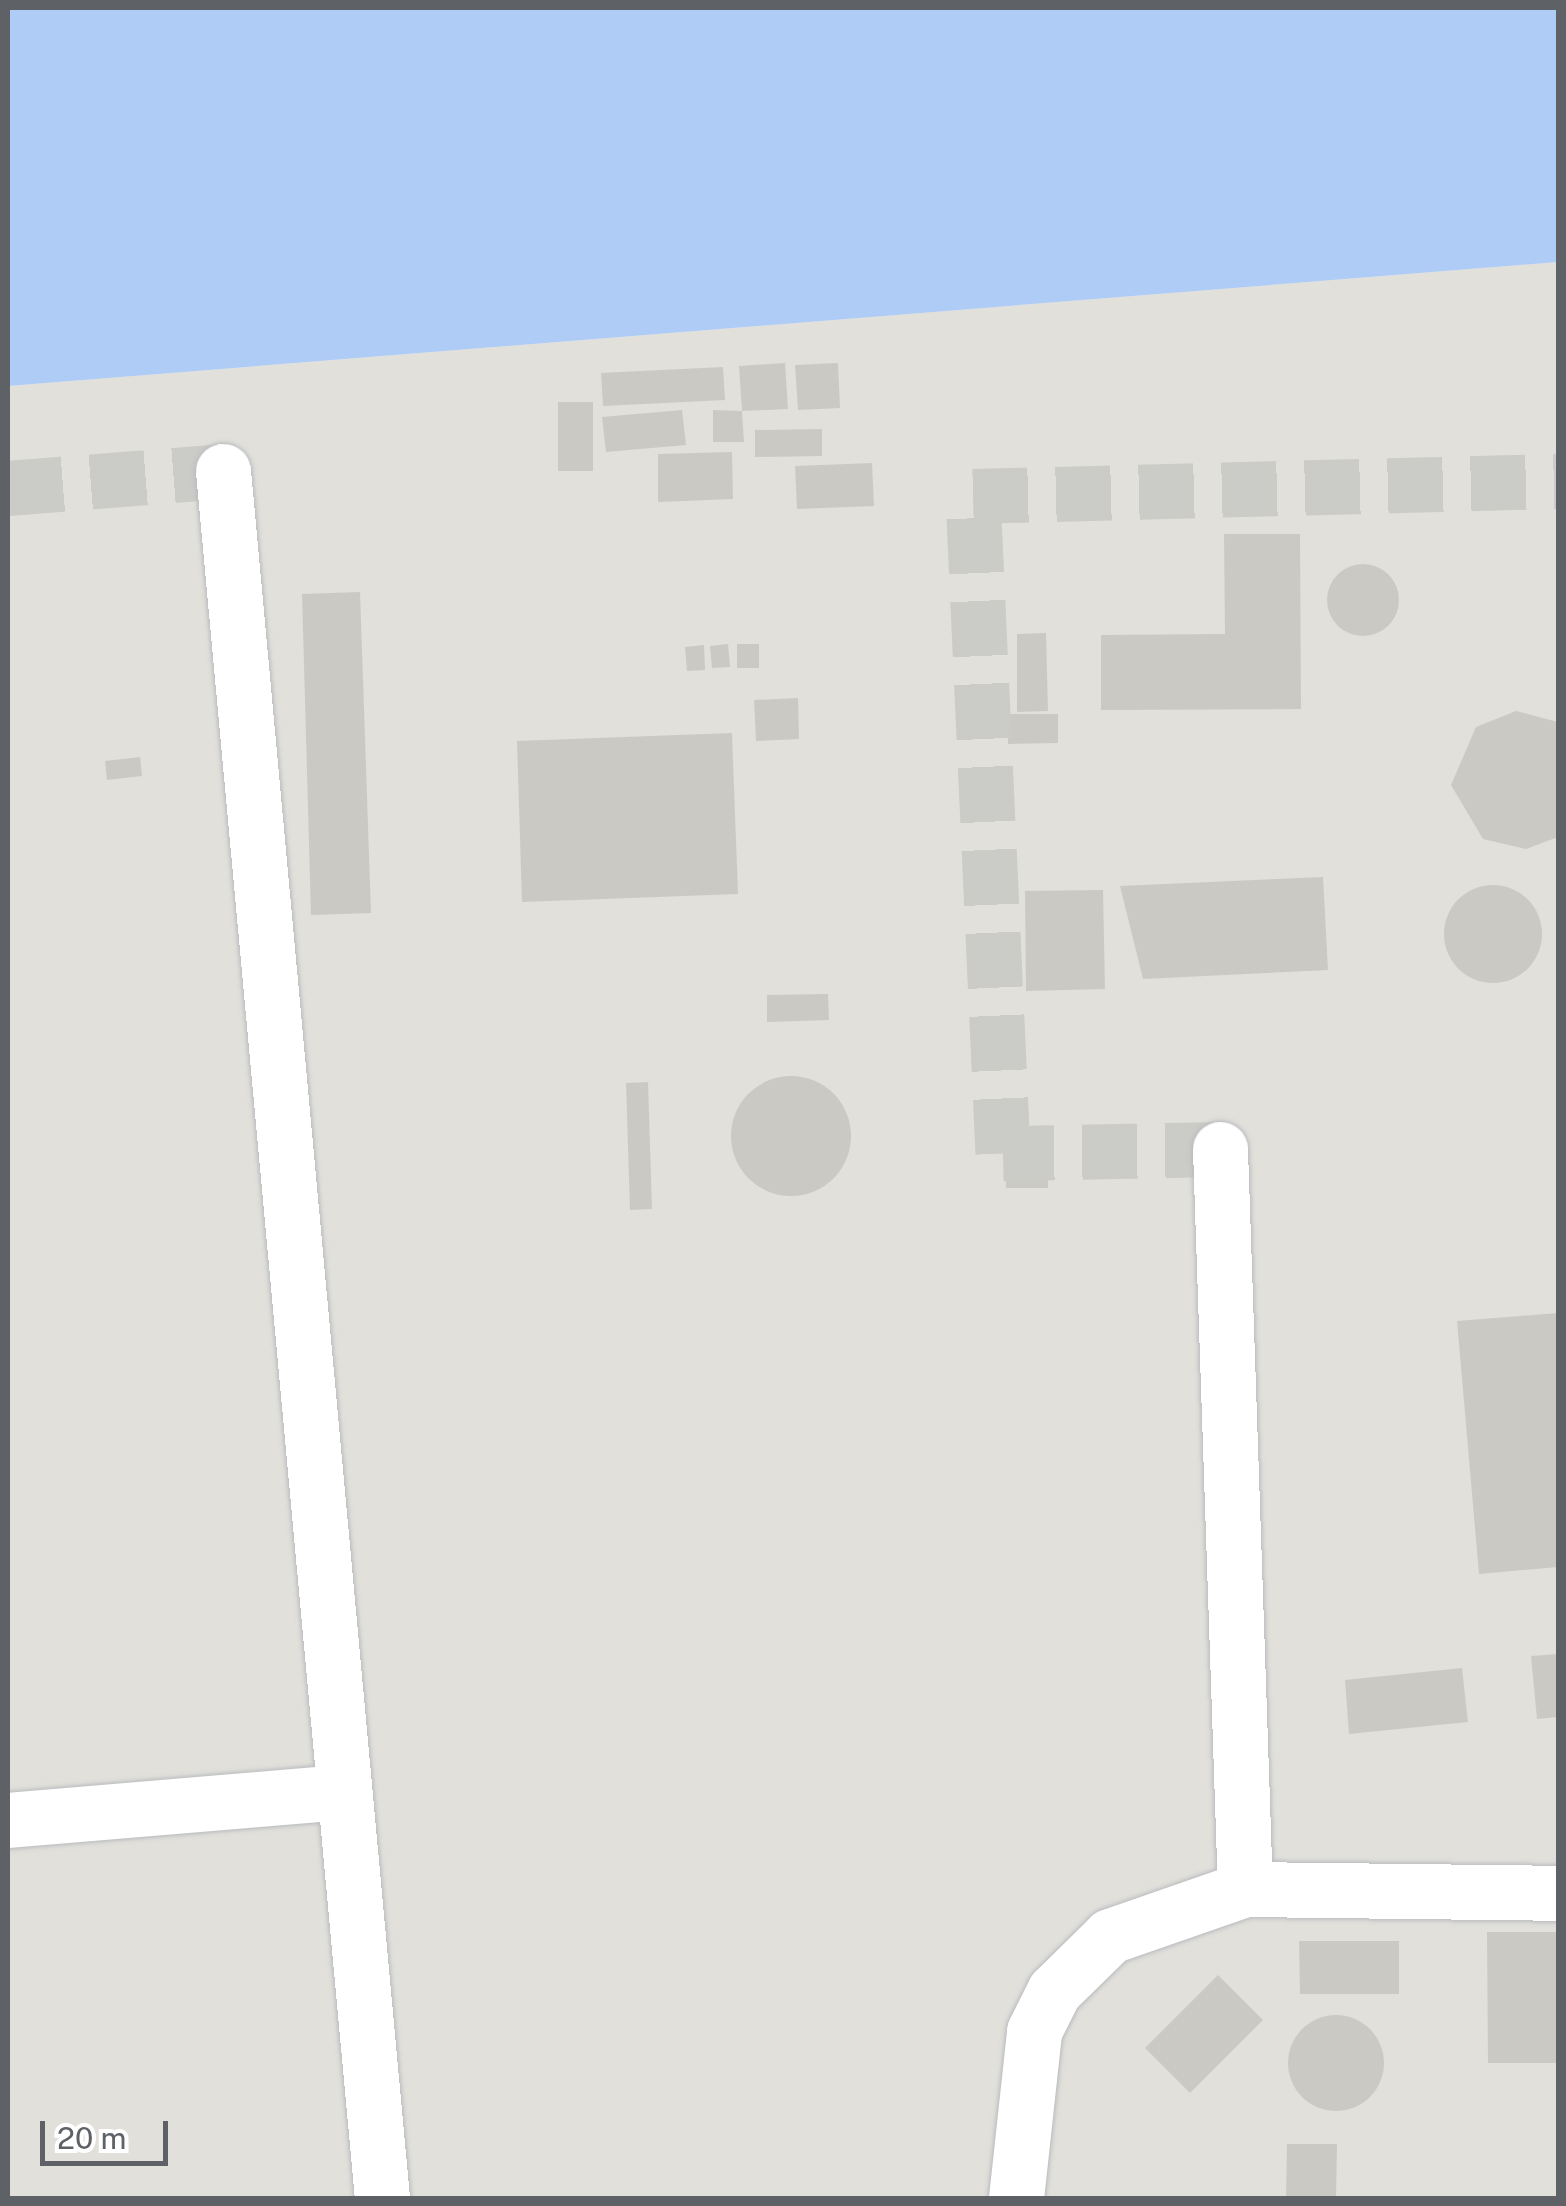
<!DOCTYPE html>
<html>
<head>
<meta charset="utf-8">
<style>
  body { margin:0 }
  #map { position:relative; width:1566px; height:2206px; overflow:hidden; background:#efefe7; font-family:"Public Sans",sans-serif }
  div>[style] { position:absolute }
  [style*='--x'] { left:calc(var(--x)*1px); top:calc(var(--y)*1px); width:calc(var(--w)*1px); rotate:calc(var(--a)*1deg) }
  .industrial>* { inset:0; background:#e1e0db }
  .water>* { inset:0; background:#afccf7 }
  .building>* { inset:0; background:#cbc9c4 }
  .round { border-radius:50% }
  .minor-tunnel>* { height:55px; margin-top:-27.5px; transform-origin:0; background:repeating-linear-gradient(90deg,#cbccc7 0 55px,transparent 0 83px) }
  .roads { filter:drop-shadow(0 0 2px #b9bbbf) drop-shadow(0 0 2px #b9bbbf) }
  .minor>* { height:55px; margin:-27.5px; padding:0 27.5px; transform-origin:27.5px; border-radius:27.5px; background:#fff }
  span { translate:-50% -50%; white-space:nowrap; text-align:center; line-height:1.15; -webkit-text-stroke:10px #fff; paint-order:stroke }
  .frame { position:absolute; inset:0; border:10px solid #5e6166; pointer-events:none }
  .scale { position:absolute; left:40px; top:2121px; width:128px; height:45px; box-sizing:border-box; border:5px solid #5e6166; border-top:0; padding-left:12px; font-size:30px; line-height:35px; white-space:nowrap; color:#5e6166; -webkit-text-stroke:8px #fff; paint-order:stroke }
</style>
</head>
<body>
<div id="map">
  <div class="industrial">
    <i style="clip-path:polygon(1558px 262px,1558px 2198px,8px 2198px,8px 386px)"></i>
  </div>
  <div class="water">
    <i style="clip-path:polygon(8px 8px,1558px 8px,1558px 262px,8px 386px)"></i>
  </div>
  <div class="building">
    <i style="clip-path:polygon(785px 363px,788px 409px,742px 411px,744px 442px,713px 442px,713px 410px,742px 411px,739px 366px)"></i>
    <i style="clip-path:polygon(838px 363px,840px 408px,798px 410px,795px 365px)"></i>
    <i style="clip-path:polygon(723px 367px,725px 400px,603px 406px,601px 373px)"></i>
    <i style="clip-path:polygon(558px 402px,593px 402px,593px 471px,558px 471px)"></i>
    <i style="clip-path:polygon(682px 410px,686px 445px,606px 452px,602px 417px)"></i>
    <i style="clip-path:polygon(822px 429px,822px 456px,755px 457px,755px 430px)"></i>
    <i style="clip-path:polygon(732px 452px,733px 499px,658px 502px,658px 454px)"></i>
    <i style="clip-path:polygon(872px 463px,874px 506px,797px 509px,795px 466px)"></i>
    <i style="clip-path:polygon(1224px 534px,1300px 534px,1301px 709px,1101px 710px,1101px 635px,1225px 634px)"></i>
    <i class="round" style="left:1327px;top:564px;width:72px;height:72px"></i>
    <i style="clip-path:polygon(360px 592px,371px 913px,311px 915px,302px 594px)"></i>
    <i style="clip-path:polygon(1046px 633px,1048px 711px,1017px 712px,1017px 634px)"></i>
    <i style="clip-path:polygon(728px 644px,730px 667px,712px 668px,710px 646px)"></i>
    <i style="clip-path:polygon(737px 644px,759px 644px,759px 668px,737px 668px)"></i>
    <i style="clip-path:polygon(704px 645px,705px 670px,687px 671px,685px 647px)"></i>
    <i style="clip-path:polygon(798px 698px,799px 739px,756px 741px,754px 700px)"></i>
    <i style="clip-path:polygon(1516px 711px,1558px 722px,1558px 837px,1526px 849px,1483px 839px,1451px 785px,1476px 727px)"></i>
    <i style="clip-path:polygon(1008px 714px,1058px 714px,1058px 743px,1008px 744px)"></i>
    <i style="clip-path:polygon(732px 733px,738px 894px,522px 902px,517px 741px)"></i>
    <i style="clip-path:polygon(140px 757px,142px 776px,107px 780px,105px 761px)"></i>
    <i style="clip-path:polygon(1323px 877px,1328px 970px,1143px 979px,1120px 886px)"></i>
    <i class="round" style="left:1444px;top:885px;width:98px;height:98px"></i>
    <i style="clip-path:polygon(1103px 890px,1105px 989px,1026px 991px,1025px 891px)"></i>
    <i style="clip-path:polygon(828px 994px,829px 1020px,767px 1022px,767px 995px)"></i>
    <i class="round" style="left:731px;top:1076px;width:120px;height:120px"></i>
    <i style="clip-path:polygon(648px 1082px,652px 1209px,630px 1210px,626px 1083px)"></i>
    <i style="clip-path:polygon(1006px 1163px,1048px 1164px,1048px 1188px,1006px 1188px)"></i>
    <i style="clip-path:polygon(1558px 1313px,1558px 1567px,1479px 1574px,1457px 1321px)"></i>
    <i style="clip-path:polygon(1558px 1654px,1558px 1717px,1537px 1719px,1531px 1656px)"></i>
    <i style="clip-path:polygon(1462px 1668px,1468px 1722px,1349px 1734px,1345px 1680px)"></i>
    <i style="clip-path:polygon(1487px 1932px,1558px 1932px,1558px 2063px,1488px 2063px)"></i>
    <i style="clip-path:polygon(1299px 1941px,1399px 1941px,1399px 1994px,1300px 1994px)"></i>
    <i style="clip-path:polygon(1218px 1975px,1263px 2020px,1190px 2093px,1145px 2048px)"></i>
    <i class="round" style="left:1288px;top:2015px;width:96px;height:96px"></i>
    <i style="clip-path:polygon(1287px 2144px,1337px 2144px,1336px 2198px,1286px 2198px)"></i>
  </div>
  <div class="minor-tunnel">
    <i style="--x:8;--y:488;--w:216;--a:-4.5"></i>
    <i style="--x:1220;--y:1149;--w:217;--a:178.9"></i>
    <i style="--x:1003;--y:1153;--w:658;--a:-92.61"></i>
    <i style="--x:973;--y:496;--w:585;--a:-1.47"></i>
  </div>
  <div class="roads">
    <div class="minor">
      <i style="--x:223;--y:471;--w:1734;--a:84.74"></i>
      <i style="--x:1220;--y:1149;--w:740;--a:88.07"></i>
      <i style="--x:8;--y:1820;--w:334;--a:-4.8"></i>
      <i style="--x:1016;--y:2198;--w:168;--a:-83.8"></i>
      <i style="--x:1034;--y:2031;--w:45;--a:-63.4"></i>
      <i style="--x:1054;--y:1991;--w:78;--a:-44.5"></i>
      <i style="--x:1110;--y:1936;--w:143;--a:-19.2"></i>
      <i style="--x:1245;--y:1889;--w:313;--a:0.7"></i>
    </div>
  </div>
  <div class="frame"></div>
  <div class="scale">20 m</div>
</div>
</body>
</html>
